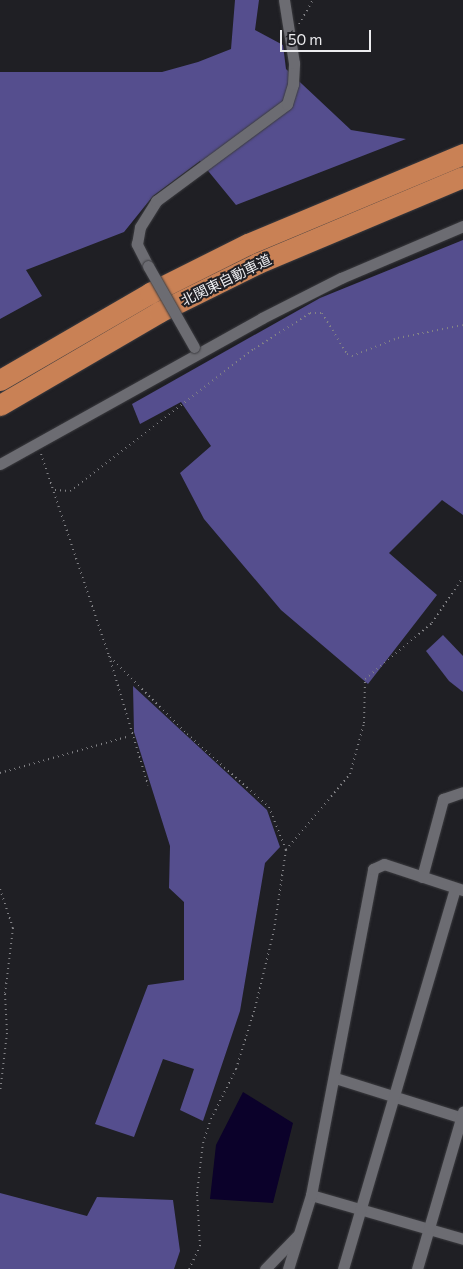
<!DOCTYPE html>
<html>
<head>
<meta charset="utf-8">
<style>
  body { margin:0 }
  #map { position:relative; width:463px; height:1269px; overflow:hidden; background:#1f1f24; font-family:Commissioner,"Noto Sans JP",sans-serif }
  div>[style] { position:absolute }
  [style*='--x'] { left:calc(var(--x)*1px); top:calc(var(--y)*1px); width:calc(var(--w)*1px); rotate:calc(var(--a)*1deg) }
  .forest>* { inset:0; background:#554e8e }
  .water>* { inset:0; background:#0b012a }
  .path>* { height:2px; margin-top:-1px; transform-origin:0; background:repeating-linear-gradient(90deg,#828286 0 1px,transparent 0 5px) }
  .roads { filter:drop-shadow(0 0 1px #3b3b3f) drop-shadow(0 0 1px #3b3b3f) }
  .minor>* { height:11px; margin:-5.5px; padding:0 5.5px; transform-origin:5.5px; border-radius:5.5px; background:#6c6c72 }
  .motorway>* { height:21px; margin:-10.5px; padding:0 10.5px; transform-origin:10.5px; border-radius:10.5px; background:#c98155 }
  .bridges { filter:drop-shadow(0 0 1px #3b3b3f) drop-shadow(0 0 1px #3b3b3f) }
  .minor-bridge>* { height:11px; margin:-5.5px; padding:0 5.5px; transform-origin:5.5px; border-radius:5.5px; background:#6c6c72 }
  span { translate:-50% -50%; white-space:nowrap; text-align:center; line-height:1.15; -webkit-text-stroke:4px #1f1f24; paint-order:stroke }
  .street-label { font-size:14px; color:#ececef }
  .scale { position:absolute; left:280px; top:30px; width:91px; height:22px; box-sizing:border-box; border:2px solid #ececef; border-top:0; padding-left:6px; font-size:15px; line-height:18px; white-space:nowrap; color:#ececef; -webkit-text-stroke:4px #1f1f24; paint-order:stroke }
</style>
</head>
<body>
<div id="map">
  <div class="forest">
    <i style="clip-path:polygon(235px 0,259px 0,255px 30px,283px 45px,286px 69px,351px 130px,406px 139px,236px 205px,200px 161px,153px 196px,124px 232px,26px 270px,42px 296px,0 319px,0 72px,162px 72px,198px 62px,231px 49px)"></i>
    <i style="clip-path:polygon(463px 240px,463px 515px,442px 500px,389px 553px,437px 595px,368px 684px,281px 610px,204px 519px,180px 473px,211px 446px,181px 402px,140px 424px,132px 404px,320px 298px)"></i>
    <i style="clip-path:polygon(443px 635px,463px 656px,463px 692px,449px 681px,426px 651px)"></i>
    <i style="clip-path:polygon(133px 686px,267px 810px,280px 847px,265px 863px,240px 1011px,203px 1121px,180px 1110px,194px 1069px,163px 1059px,134px 1137px,95px 1124px,148px 985px,184px 980px,184px 902px,169px 888px,170px 846px,134px 732px)"></i>
    <i style="clip-path:polygon(0 1193px,87px 1216px,97px 1197px,173px 1200px,180px 1251px,174px 1269px,0 1269px)"></i>
  </div>
  <div class="water">
    <i style="clip-path:polygon(243px 1092px,293px 1123px,273px 1203px,210px 1199px,216px 1145px)"></i>
  </div>
  <div class="path">
    <i style="--x:299;--y:24;--w:28;--a:-60"></i>
    <i style="--x:41;--y:454;--w:213;--a:71.4"></i>
    <i style="--x:109;--y:656;--w:135;--a:73.2"></i>
    <i style="--x:55;--y:490;--w:15;--a:4"></i>
    <i style="--x:70;--y:491;--w:232;--a:-37.7"></i>
    <i style="--x:254;--y:349;--w:67;--a:-32.7"></i>
    <i style="--x:310;--y:313;--w:12;--a:0"></i>
    <i style="--x:322;--y:313;--w:48;--a:58.6"></i>
    <i style="--x:347;--y:354;--w:5;--a:22"></i>
    <i style="--x:352;--y:356;--w:49;--a:-21.4"></i>
    <i style="--x:398;--y:338;--w:66;--a:-11.3"></i>
    <i style="--x:110;--y:657;--w:109;--a:45"></i>
    <i style="--x:187;--y:734;--w:110;--a:41.7"></i>
    <i style="--x:269;--y:807;--w:46;--a:68.4"></i>
    <i style="--x:0;--y:773;--w:135;--a:-15.9"></i>
    <i style="--x:0;--y:889;--w:41;--a:71.6"></i>
    <i style="--x:13;--y:928;--w:66;--a:96.9"></i>
    <i style="--x:5;--y:994;--w:39;--a:87"></i>
    <i style="--x:7;--y:1033;--w:60;--a:96.7"></i>
    <i style="--x:189;--y:1269;--w:25;--a:-64"></i>
    <i style="--x:200;--y:1246;--w:53;--a:-93.2"></i>
    <i style="--x:197;--y:1193;--w:50;--a:-83.2"></i>
    <i style="--x:203;--y:1143;--w:25;--a:-72"></i>
    <i style="--x:211;--y:1119;--w:56;--a:-63.4"></i>
    <i style="--x:236;--y:1069;--w:64;--a:-72.7"></i>
    <i style="--x:255;--y:1008;--w:80;--a:-76.3"></i>
    <i style="--x:274;--y:930;--w:81;--a:-81.5"></i>
    <i style="--x:286;--y:850;--w:99;--a:-49.9"></i>
    <i style="--x:350;--y:774;--w:53;--a:-74.6"></i>
    <i style="--x:364;--y:723;--w:44;--a:-88.7"></i>
    <i style="--x:365;--y:679;--w:87;--a:-39.9"></i>
    <i style="--x:432;--y:623;--w:55;--a:-56"></i>
  </div>
  <div class="roads">
    <div class="minor">
      <i style="--x:148;--y:266;--w:25;--a:-117"></i>
      <i style="--x:137;--y:244;--w:17;--a:-80"></i>
      <i style="--x:140;--y:227;--w:31;--a:-58"></i>
      <i style="--x:156;--y:201;--w:163;--a:-36.5"></i>
      <i style="--x:287;--y:104;--w:21;--a:-73"></i>
      <i style="--x:293;--y:84;--w:21;--a:-87"></i>
      <i style="--x:294;--y:63;--w:64;--a:-99"></i>
      <i style="--x:0;--y:464;--w:300;--a:-29.1"></i>
      <i style="--x:262;--y:318;--w:89;--a:-26.9"></i>
      <i style="--x:341;--y:278;--w:133;--a:-23.1"></i>
      <i style="--x:422;--y:877;--w:81;--a:-74.9"></i>
      <i style="--x:443;--y:799;--w:21;--a:-19"></i>
      <i style="--x:335;--y:1078;--w:134;--a:17.4"></i>
      <i style="--x:311;--y:1195;--w:158;--a:16.1"></i>
      <i style="--x:265;--y:1269;--w:47;--a:-45.9"></i>
      <i style="--x:288;--y:1269;--w:77;--a:-72.7"></i>
      <i style="--x:311;--y:1195;--w:332;--a:-79.2"></i>
      <i style="--x:373;--y:869;--w:12;--a:-24"></i>
      <i style="--x:384;--y:864;--w:83;--a:18.2"></i>
      <i style="--x:343;--y:1269;--w:397;--a:-73.6"></i>
      <i style="--x:417;--y:1269;--w:164;--a:-73.7"></i>
    </div>
    <div class="motorway">
      <i style="--x:0;--y:380;--w:173;--a:-30.1"></i>
      <i style="--x:150;--y:293;--w:110;--a:-26.6"></i>
      <i style="--x:248;--y:244;--w:233;--a:-22.7"></i>
      <i style="--x:0;--y:405;--w:184;--a:-30.3"></i>
      <i style="--x:159;--y:312;--w:110;--a:-26.3"></i>
      <i style="--x:258;--y:263;--w:222;--a:-22.8"></i>
    </div>
  </div>
  <div class="bridges">
    <div class="minor-bridge">
      <i style="--x:148;--y:266;--w:93;--a:60.4"></i>
    </div>
  </div>
  <div class="street-label">
    <span style="left:226px;top:280px;rotate:-26deg">北関東自動車道</span>
  </div>
  <div class="scale">50 m</div>
</div>
</body>
</html>
